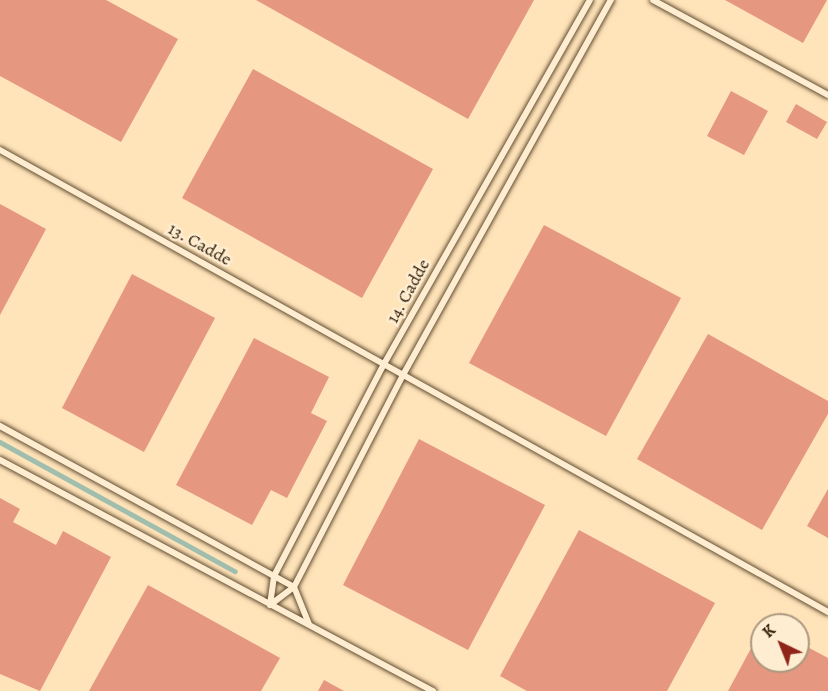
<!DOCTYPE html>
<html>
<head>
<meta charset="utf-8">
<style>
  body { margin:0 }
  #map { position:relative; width:828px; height:691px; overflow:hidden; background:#ffe3b9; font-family:Alegreya,serif }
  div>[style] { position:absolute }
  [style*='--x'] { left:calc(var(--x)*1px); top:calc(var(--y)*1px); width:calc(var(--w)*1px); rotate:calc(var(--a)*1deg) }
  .stream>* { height:4.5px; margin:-2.25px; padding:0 2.25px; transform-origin:2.25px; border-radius:2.25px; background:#a0beae }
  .building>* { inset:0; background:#e59780 }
  .roads { filter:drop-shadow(0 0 2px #624e32) drop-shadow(0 0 2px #624e32) }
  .service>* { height:6px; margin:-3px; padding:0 3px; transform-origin:3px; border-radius:3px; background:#ffedd2 }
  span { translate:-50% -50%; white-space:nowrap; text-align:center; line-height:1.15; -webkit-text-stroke:5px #ffedd2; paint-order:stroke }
  .street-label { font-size:18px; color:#2e1c05 }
  .north { position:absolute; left:750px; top:613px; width:60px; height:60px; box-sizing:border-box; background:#ffedd2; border:2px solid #ab9980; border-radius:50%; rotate:317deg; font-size:16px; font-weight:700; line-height:24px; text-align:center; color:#2e1c05 }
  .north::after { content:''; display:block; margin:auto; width:21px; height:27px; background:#8f2418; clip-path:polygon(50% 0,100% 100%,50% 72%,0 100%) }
</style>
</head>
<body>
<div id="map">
  <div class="stream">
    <i style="--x:0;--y:442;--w:268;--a:28.8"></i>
  </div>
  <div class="building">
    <i style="clip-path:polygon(0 0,106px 0,178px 39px,121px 142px,0 76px)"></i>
    <i style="clip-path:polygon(256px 0,534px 0,468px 119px)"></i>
    <i style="clip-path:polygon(725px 0,827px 0,803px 43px)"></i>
    <i style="clip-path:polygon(253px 69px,433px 169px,362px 298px,182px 198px)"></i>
    <i style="clip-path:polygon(731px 91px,768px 111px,744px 155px,707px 136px)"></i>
    <i style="clip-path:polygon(796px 104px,827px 122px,817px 139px,786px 122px)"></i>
    <i style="clip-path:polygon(0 204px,46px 229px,0 315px)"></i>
    <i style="clip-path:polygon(544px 225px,681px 298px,606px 436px,469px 363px)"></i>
    <i style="clip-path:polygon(132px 274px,215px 318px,144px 452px,62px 408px)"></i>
    <i style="clip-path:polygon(708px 334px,828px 401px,828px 414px,762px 530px,637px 459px)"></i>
    <i style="clip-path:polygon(254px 338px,329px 377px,311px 413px,327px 421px,287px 498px,271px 490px,252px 525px,176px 485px)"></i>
    <i style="clip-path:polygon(419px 439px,545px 505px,468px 650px,343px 585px)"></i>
    <i style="clip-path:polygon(828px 489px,828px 538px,807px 526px)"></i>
    <i style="clip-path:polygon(0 498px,20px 509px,13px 522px,56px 545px,63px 531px,111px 557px,40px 691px,0 674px)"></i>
    <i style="clip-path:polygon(579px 530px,715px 603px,667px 691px,527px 691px,500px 676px)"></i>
    <i style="clip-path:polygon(148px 585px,280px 658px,261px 691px,89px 691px)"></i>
    <i style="clip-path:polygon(762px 628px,762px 661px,798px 661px,798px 642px,828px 658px,828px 691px,728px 691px)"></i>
    <i style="clip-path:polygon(324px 680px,344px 691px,318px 691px)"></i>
  </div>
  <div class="roads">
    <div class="service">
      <i style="--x:653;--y:0;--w:199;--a:28.5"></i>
      <i style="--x:0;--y:150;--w:948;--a:29.16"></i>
      <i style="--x:0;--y:426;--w:335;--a:28.7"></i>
      <i style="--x:294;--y:587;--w:40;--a:68"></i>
      <i style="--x:0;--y:460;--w:491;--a:28.1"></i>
      <i style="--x:270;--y:605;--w:30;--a:-37"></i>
      <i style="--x:294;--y:587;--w:238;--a:-62.8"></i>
      <i style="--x:403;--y:375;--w:429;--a:-61"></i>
      <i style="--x:270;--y:605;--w:29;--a:-82"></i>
      <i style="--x:274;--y:576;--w:239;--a:-62.6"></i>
      <i style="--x:384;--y:364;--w:418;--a:-60.5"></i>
    </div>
  </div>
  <div class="street-label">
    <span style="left:200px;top:244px;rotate:29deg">13. Cadde</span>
    <span style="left:408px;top:291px;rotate:-61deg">14. Cadde</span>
  </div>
  <div class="north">K</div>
</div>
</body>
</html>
